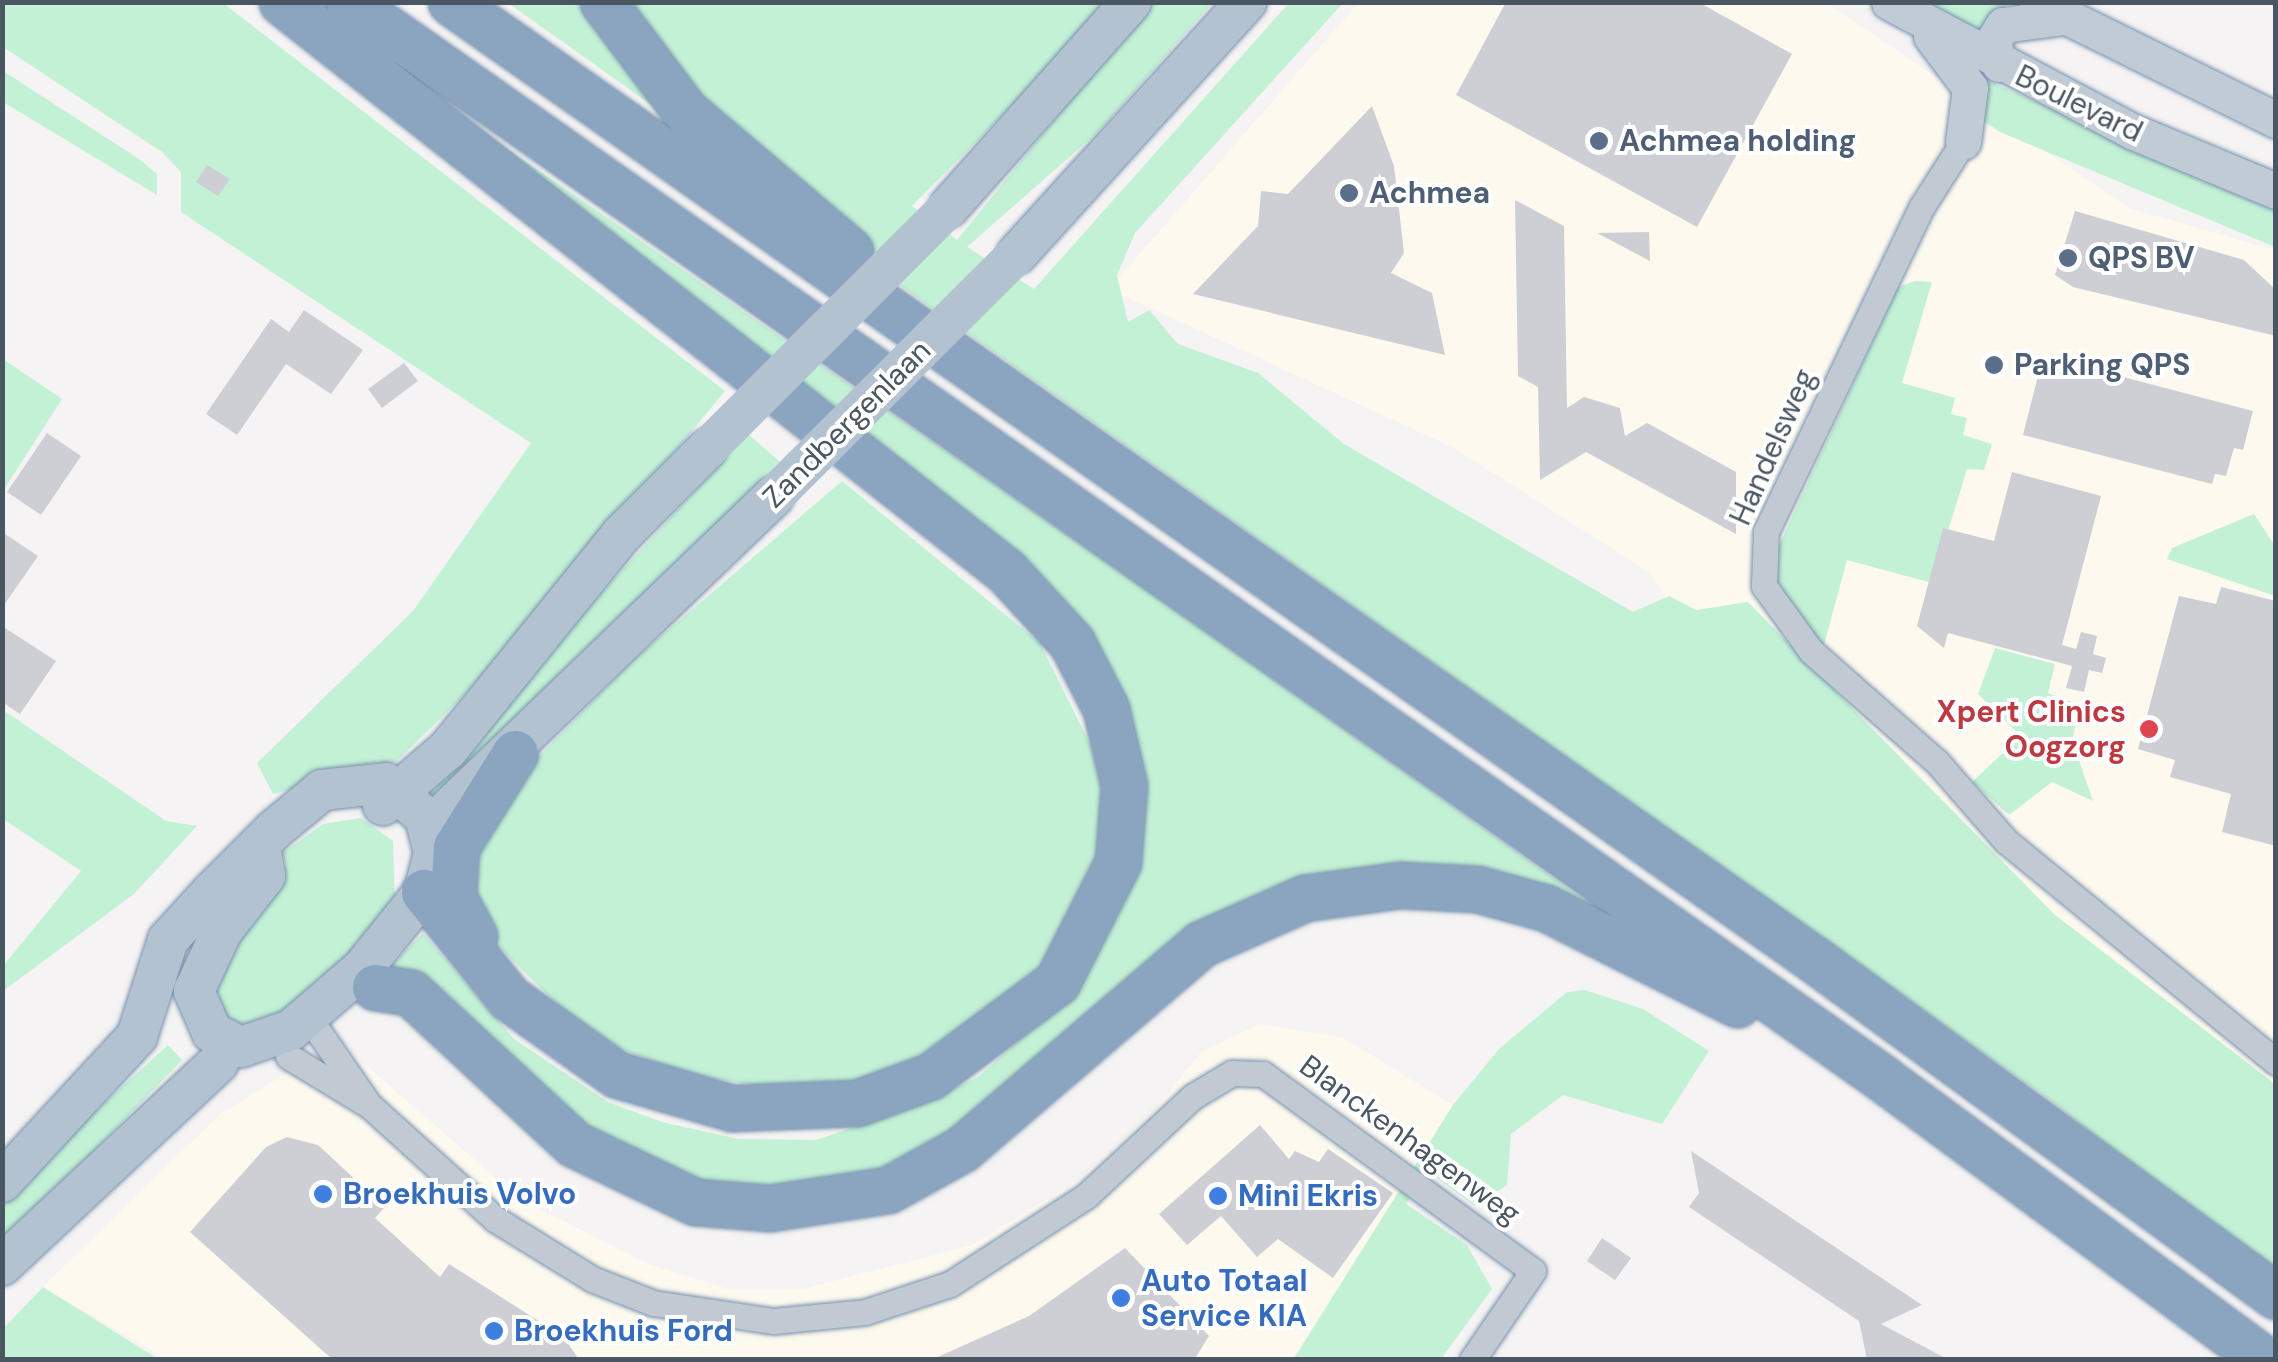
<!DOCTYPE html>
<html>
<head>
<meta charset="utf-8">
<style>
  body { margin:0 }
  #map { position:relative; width:2278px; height:1362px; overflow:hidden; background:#f5f3f3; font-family:"DM Sans",sans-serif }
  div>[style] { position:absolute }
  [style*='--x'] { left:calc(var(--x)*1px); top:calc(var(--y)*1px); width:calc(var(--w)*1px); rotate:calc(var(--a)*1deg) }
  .commercial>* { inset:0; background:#fdf9ef }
  .green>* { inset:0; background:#c3f1d5 }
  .building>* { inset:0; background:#cdcfd5 }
  .roads { filter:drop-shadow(0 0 2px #7690ad) drop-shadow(0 0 2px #7690ad) }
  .street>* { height:25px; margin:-12.5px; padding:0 12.5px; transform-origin:12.5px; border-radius:12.5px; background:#c1cad2 }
  .secondary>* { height:35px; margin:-17.5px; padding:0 17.5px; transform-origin:17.5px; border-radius:17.5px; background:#c1cbd6 }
  .primary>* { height:40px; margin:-20px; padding:0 20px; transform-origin:20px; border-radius:20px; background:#b3c2d1 }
  .highway>* { height:45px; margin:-22.5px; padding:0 22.5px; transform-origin:22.5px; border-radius:22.5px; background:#8ba5c1 }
  .primary-bridge>* { height:40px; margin:-20px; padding:0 20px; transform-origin:20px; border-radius:20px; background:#b3c2d1 }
  .dots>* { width:28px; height:28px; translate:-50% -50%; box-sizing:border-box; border:5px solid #fff; border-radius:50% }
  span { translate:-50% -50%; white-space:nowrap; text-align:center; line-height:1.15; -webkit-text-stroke:8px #fff; paint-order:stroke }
  .street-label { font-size:30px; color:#4a5661 }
  .service-label { font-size:30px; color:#4e5e75; font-weight:700 }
  .left { translate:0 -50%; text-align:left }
  .health-label { font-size:30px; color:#be3a42; font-weight:700 }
  .right { translate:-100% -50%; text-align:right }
  .shop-label { font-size:30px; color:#366cbe; font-weight:700 }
  .frame { position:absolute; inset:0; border:5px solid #4a5661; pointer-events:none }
</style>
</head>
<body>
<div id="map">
  <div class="commercial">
    <i style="clip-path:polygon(1359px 2px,1827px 3px,2129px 208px,2275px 250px,2275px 1114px,1693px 640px,1650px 573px,1454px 448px,1109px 289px)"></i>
    <i style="clip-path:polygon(1259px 1024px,1342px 1037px,1453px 1105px,1293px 1359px,166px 1359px,43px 1287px,219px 1115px,338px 1041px,520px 1199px,649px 1264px,732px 1290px,803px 1289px,972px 1245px,1078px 1180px,1155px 1110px,1201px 1052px)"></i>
  </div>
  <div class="green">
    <i style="clip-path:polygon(2px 3px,223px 3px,725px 391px,508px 652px,397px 761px,273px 794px,257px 763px,413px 611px,531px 443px,181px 212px,181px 172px,162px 152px,3px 47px)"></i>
    <i style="clip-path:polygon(296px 3px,1143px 587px,1656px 951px,1519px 895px,1260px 915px,991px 1132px,873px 1184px,704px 1189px,603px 1146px,387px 970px,423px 933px,514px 1039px,608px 1102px,662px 1122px,738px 1139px,816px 1140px,922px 1104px,978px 1077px,1068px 997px,1125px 880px,1098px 675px)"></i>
    <i style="clip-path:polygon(508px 3px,588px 3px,667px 116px)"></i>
    <i style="clip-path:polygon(629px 3px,1114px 3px,912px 206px,957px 240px,1149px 3px,1212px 3px,1100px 130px,967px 247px,1034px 289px,1289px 3px,1343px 3px,1135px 233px,1117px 275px,1128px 322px,1149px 310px,1178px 344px,1258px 373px,1344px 444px,1633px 612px,1669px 596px,1696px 610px,1748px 602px,2054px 914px,2275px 1084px,2275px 1278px,2050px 1100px,860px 257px,685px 81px)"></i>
    <i style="clip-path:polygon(1917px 3px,2008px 3px,1986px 40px)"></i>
    <i style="clip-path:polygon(3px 71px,139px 159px,157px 174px,157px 195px,3px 102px)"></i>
    <i style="clip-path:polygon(1972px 74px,2275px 205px,2275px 247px,2000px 132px,1980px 119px)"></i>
    <i style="clip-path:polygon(1915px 281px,1932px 282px,1902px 383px,1955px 398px,1951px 414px,1967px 418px,1963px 435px,1992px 444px,1984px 470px,1967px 469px,1932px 583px,1847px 560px,1824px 645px,1765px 576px,1898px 287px)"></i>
    <i style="clip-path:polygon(3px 359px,62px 399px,3px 491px)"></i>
    <i style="clip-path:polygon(748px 434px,780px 462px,437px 806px,421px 788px)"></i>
    <i style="clip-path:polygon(842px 481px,1040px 643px,1090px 744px,1103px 795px,1100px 846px,1085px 899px,1035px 992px,882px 1083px,790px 1090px,693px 1076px,621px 1049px,564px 1011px,485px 933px,470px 870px,484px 813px,631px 662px)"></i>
    <i style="clip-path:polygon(2254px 514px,2275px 546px,2275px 596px,2167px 559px,2172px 548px)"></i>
    <i style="clip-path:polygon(1995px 648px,2055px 664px,2048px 693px,2080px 705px,2072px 740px,2093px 801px,2052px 782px,2009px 815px,1972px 782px,2021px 736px,1978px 694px)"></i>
    <i style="clip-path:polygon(3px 710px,166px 821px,197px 826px,134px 894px,3px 991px,3px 966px,81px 871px,3px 819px)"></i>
    <i style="clip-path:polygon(361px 818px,393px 841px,395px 904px,316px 1000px,239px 1028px,215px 1009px,214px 978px,286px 866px,283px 853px,323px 824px)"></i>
    <i style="clip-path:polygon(1585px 990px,1643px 1009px,1709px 1051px,1662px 1124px,1563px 1095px,1511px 1134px,1507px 1185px,1475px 1206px,1427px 1171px,1406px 1204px,1467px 1245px,1492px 1289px,1441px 1359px,1293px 1360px,1453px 1105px,1499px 1049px,1567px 992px)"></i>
    <i style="clip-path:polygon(168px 1045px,182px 1060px,3px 1245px,3px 1195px)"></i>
    <i style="clip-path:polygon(43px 1287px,158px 1359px,3px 1359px,3px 1329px)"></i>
  </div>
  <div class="building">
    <i style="clip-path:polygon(1506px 2px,1698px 2px,1792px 54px,1697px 227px,1456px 95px)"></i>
    <i style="clip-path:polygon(1372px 106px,1394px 166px,1404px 253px,1391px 273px,1432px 293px,1445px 355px,1193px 294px,1258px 226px,1261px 191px,1288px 194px)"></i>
    <i style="clip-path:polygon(207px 165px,230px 179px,218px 196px,196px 182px)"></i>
    <i style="clip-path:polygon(1515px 200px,1564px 226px,1567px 408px,1584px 397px,1620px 408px,1625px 436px,1647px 423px,1736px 472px,1736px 534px,1586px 452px,1540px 480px,1538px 387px,1518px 376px)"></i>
    <i style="clip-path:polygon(2075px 211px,2244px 260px,2276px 290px,2276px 336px,2073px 287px,2055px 275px)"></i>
    <i style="clip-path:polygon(1649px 232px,1650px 261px,1597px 233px)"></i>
    <i style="clip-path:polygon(304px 310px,363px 350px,331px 394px,286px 364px,237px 435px,206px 414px,271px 319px,289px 332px)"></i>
    <i style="clip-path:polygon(2043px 356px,2253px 411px,2243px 450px,2234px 448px,2226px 476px,2215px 474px,2212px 484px,2023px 435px)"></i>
    <i style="clip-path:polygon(404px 363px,418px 381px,382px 408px,368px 389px)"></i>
    <i style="clip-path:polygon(47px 433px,81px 456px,41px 515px,7px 492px)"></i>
    <i style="clip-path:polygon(2012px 472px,2101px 496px,2062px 645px,2076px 649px,2081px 632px,2097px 636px,2093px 654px,2106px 658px,2102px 673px,2089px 670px,2084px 692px,2066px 688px,2072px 666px,1948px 633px,1944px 648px,1917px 626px,1943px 528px,1994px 541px)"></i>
    <i style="clip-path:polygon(2px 532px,38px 556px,2px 608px)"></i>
    <i style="clip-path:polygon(2221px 587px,2276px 601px,2276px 846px,2222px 832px,2231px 794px,2170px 777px,2175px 760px,2138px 749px,2179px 596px,2216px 604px)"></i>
    <i style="clip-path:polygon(2px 626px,56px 661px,20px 714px,2px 702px)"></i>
    <i style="clip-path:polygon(1260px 1125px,1289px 1159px,1295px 1151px,1319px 1162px,1328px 1149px,1393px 1193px,1333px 1278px,1278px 1239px,1257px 1257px,1221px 1216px,1187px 1245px,1159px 1214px)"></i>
    <i style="clip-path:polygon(287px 1137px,318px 1145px,385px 1207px,375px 1218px,440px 1277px,449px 1264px,564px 1337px,579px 1360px,334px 1360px,324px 1352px,190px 1232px,266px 1147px)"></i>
    <i style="clip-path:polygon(1691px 1151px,1922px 1305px,1881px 1324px,1949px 1360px,1867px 1360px,1859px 1321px,1689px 1207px,1699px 1193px)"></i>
    <i style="clip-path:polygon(1602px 1238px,1631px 1258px,1615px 1280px,1587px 1261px)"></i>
    <i style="clip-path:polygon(1125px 1248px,1209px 1336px,1194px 1360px,931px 1360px,1029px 1316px)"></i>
  </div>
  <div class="roads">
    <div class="street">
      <i style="--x:1963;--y:142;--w:78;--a:122.5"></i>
      <i style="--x:1921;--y:208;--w:358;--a:115.6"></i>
      <i style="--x:1766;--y:531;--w:55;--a:92.1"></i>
      <i style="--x:1764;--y:586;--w:80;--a:54.1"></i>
      <i style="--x:1811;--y:651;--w:168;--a:41.4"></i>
      <i style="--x:1937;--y:762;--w:105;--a:48.9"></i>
      <i style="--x:2006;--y:841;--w:349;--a:39.3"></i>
      <i style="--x:318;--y:1031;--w:90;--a:55.4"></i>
      <i style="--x:369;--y:1105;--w:170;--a:42.1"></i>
      <i style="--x:495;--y:1219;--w:114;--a:31.7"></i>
      <i style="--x:592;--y:1279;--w:66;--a:21.5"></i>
      <i style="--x:653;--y:1303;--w:122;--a:8.5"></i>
      <i style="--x:774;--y:1321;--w:91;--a:-5.6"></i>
      <i style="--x:865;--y:1312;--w:89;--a:-18.2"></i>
      <i style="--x:950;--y:1284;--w:162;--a:-32.9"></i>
      <i style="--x:1086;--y:1196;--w:145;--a:-43"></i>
      <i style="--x:1192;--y:1097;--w:47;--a:-31"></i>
      <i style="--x:1232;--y:1073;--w:31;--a:2"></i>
      <i style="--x:1263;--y:1074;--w:334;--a:36.1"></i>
      <i style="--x:1533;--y:1271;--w:108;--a:124.4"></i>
      <i style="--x:288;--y:1056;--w:90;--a:31.4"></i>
    </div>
    <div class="secondary">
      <i style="--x:1889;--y:2;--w:277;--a:28"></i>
      <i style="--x:2134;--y:132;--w:154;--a:22.6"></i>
      <i style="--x:2037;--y:2;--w:267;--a:26.3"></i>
      <i style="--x:1931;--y:36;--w:65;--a:53.1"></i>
      <i style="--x:1970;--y:88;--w:54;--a:97.4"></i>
      <i style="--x:1999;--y:64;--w:24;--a:-105"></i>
      <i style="--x:1993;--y:41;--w:19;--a:-58"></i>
      <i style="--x:2003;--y:25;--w:61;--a:-7.6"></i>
    </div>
    <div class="primary">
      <i style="--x:949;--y:207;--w:274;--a:-48.4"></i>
      <i style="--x:1017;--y:254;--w:341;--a:-47.7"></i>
      <i style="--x:383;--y:805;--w:86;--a:-40.7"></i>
      <i style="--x:448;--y:749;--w:277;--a:-51"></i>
      <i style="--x:622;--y:534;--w:120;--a:-45"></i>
      <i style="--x:430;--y:827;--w:477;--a:-43.9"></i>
      <i style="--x:2;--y:1182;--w:199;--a:-47.2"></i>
      <i style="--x:137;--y:1036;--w:101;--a:-72.1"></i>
      <i style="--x:168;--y:940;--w:65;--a:-47.5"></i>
      <i style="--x:212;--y:892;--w:88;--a:-45"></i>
      <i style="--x:274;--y:830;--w:62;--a:-39.8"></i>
      <i style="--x:322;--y:790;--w:64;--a:-6.2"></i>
      <i style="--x:386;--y:783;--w:52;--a:41.1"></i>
      <i style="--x:425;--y:817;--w:37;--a:76"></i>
      <i style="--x:434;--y:853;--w:40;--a:104.4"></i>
      <i style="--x:424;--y:892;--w:99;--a:128.8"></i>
      <i style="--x:362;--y:969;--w:94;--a:139.3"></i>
      <i style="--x:291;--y:1030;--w:53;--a:161.2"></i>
      <i style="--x:241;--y:1047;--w:33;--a:-153"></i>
      <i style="--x:212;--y:1032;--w:45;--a:-113.7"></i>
      <i style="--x:194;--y:991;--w:66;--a:-65"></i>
      <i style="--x:222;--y:931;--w:70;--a:-52"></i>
      <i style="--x:265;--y:876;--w:32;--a:-99"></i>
      <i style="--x:2;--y:1265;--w:296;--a:-43.1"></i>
    </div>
    <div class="highway">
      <i style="--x:282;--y:2;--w:922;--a:38.17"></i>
      <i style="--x:1007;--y:572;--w:96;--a:47.5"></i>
      <i style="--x:1072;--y:643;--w:74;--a:62.7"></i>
      <i style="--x:1106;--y:709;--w:79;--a:76.8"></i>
      <i style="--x:1124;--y:786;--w:76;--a:94.5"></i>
      <i style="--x:1118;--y:862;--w:135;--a:116.9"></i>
      <i style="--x:1057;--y:982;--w:157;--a:143.3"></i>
      <i style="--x:931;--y:1076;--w:79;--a:160"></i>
      <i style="--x:857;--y:1103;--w:125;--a:177.7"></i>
      <i style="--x:732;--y:1108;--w:121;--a:-163.7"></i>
      <i style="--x:616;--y:1074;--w:131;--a:-144.6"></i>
      <i style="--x:509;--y:998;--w:136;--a:-128.7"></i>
      <i style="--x:349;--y:2;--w:1873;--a:35.06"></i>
      <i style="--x:1882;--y:1078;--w:476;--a:36.4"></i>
      <i style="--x:451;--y:2;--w:1667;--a:35.08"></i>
      <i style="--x:1815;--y:960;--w:570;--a:36.09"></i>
      <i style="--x:603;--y:2;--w:138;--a:53"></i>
      <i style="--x:686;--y:112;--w:215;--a:40.3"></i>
      <i style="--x:474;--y:936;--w:44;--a:-118.3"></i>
      <i style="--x:453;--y:897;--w:50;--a:-86.6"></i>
      <i style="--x:456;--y:847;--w:111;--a:-57.9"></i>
      <i style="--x:375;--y:987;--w:36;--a:9"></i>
      <i style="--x:411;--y:993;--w:222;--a:42.8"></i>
      <i style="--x:574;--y:1144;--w:134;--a:25.6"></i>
      <i style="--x:695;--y:1202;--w:75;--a:4.6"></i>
      <i style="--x:770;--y:1208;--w:119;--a:-8.7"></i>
      <i style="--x:888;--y:1190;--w:85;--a:-29"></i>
      <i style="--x:962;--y:1149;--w:315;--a:-40.6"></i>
      <i style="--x:1201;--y:944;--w:114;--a:-23.9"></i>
      <i style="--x:1305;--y:898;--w:96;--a:-7.8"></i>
      <i style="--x:1400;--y:885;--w:77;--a:3"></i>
      <i style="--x:1477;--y:889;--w:72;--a:15.4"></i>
      <i style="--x:1546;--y:908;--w:214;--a:26.7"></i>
    </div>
  </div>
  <div class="primary-bridge">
    <i style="--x:707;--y:449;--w:342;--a:-45"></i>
    <i style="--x:774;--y:496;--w:343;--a:-44.9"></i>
  </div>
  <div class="dots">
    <i style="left:1599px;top:141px;background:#5c6f8a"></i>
    <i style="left:1349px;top:193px;background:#5c6f8a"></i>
    <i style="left:2068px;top:258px;background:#5c6f8a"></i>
    <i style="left:1994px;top:365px;background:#5c6f8a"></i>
    <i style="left:2149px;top:729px;background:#e0444e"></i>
    <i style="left:323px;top:1194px;background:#3f7fe0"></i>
    <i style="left:1218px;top:1196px;background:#3f7fe0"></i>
    <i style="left:1121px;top:1298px;background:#3f7fe0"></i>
    <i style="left:494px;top:1331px;background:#3f7fe0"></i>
  </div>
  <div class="street-label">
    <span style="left:2079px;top:104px;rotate:26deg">Boulevard</span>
    <span style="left:847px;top:424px;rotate:-45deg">Zandbergenlaan</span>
    <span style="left:1773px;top:447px;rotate:-66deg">Handelsweg</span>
    <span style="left:1410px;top:1140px;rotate:36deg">Blanckenhagenweg</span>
  </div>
  <div class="service-label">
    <span class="left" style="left:1619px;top:141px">Achmea holding</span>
    <span class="left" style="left:1369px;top:193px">Achmea</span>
    <span class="left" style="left:2088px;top:258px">QPS BV</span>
    <span class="left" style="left:2014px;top:365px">Parking QPS</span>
  </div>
  <div class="health-label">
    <span class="right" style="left:2126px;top:729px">Xpert Clinics<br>Oogzorg</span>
  </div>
  <div class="shop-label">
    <span class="left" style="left:343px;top:1194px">Broekhuis Volvo</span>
    <span class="left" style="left:1238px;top:1196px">Mini Ekris</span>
    <span class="left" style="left:1141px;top:1298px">Auto Totaal<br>Service KIA</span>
    <span class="left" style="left:514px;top:1331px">Broekhuis Ford</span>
  </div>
  <div class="frame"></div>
</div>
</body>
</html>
